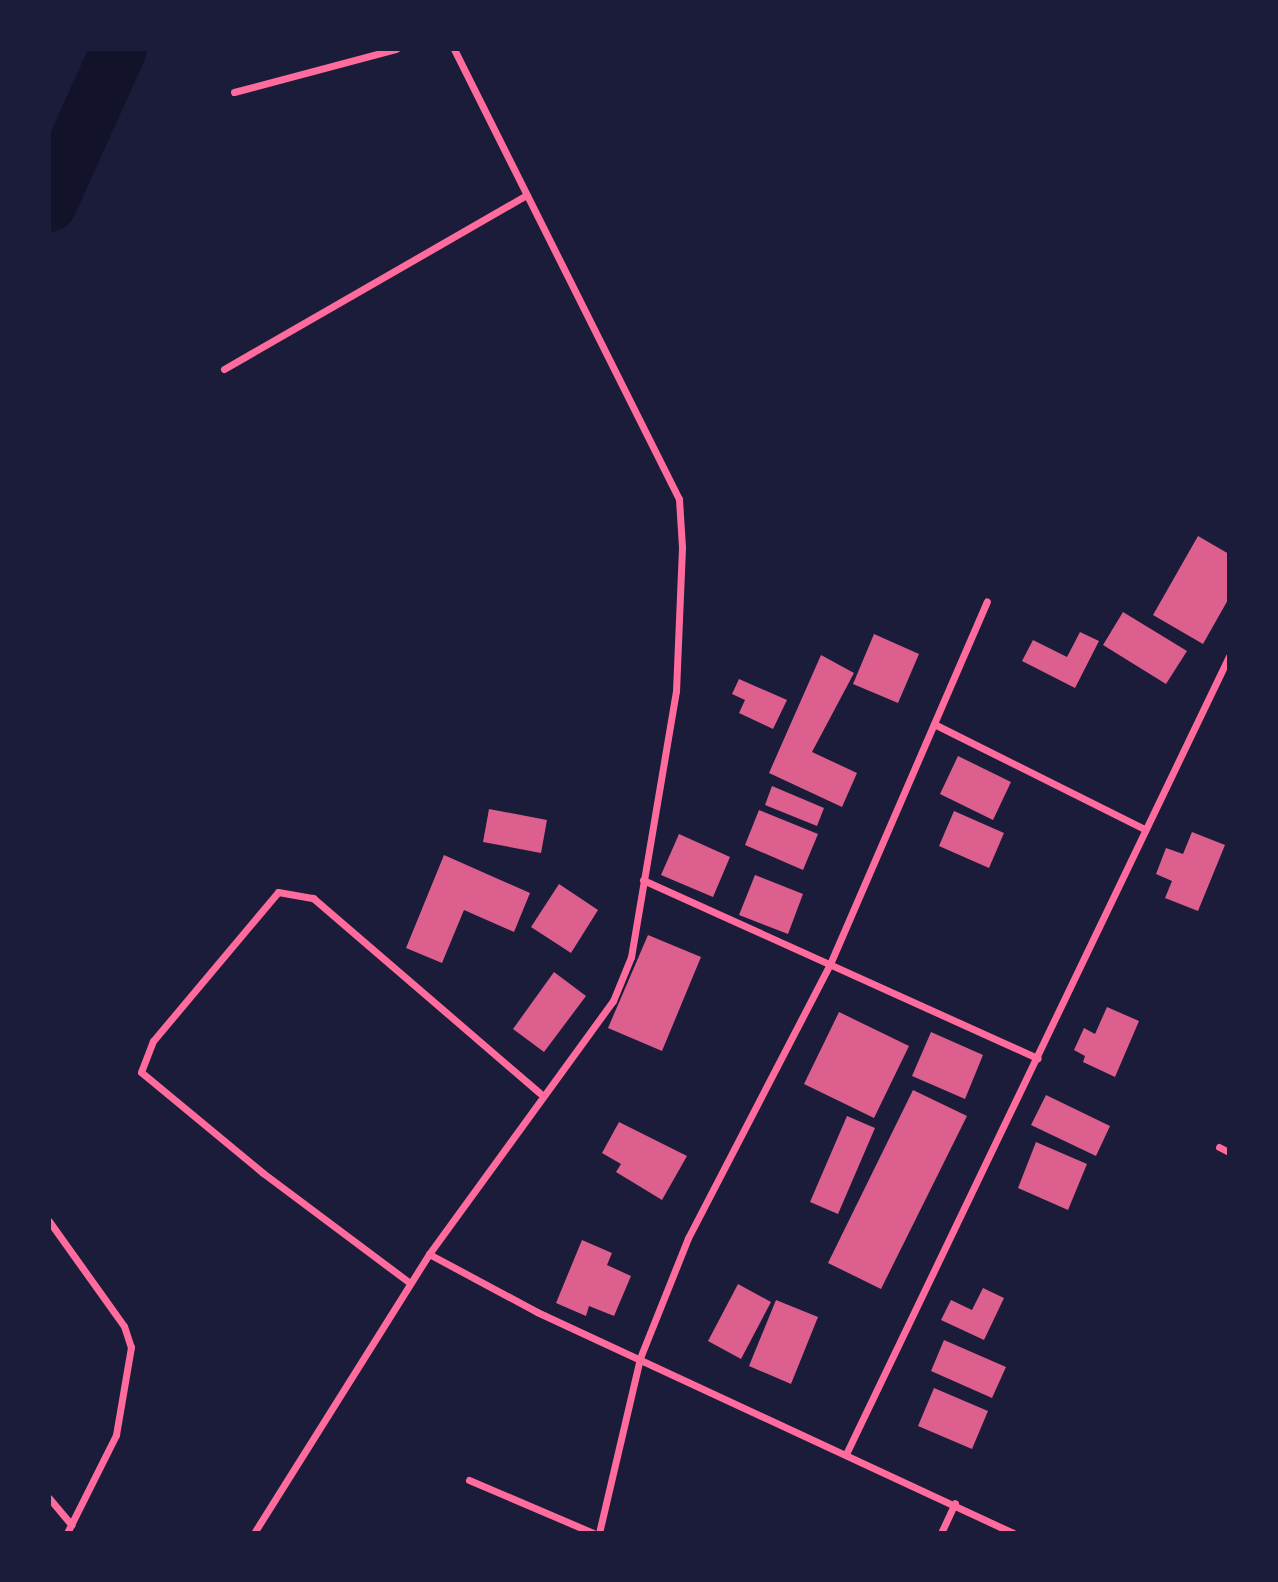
<!DOCTYPE html>
<html>
<head>
<meta charset="utf-8">
<style>
  body { margin:0 }
  #map { position:relative; width:1278px; height:1582px; overflow:hidden; background:#1b1b3a; font-family:Signika,sans-serif }
  div>[style] { position:absolute }
  [style*='--x'] { left:calc(var(--x)*1px); top:calc(var(--y)*1px); width:calc(var(--w)*1px); rotate:calc(var(--a)*1deg) }
  .river>* { height:56px; margin:-28px; padding:0 28px; transform-origin:28px; border-radius:28px; background:#12122b }
  .building>* { inset:0; background:#dd5f8e }
  .minor>* { height:7px; margin:-3.5px; padding:0 3.5px; transform-origin:3.5px; border-radius:3.5px; background:#ff6b9d }
  span { translate:-50% -50%; white-space:nowrap; text-align:center; line-height:1.15; -webkit-text-stroke:5px #1b1b3a; paint-order:stroke }
  .frame { position:absolute; inset:0; border:51px solid #1b1b3a; pointer-events:none }
</style>
</head>
<body>
<div id="map">
  <div class="river">
    <i style="--x:49;--y:204;--w:170;--a:-65.7"></i>
  </div>
  <div class="building">
    <i style="clip-path:polygon(1198px 536px,1229px 554px,1229px 598px,1203px 644px,1153px 615px)"></i>
    <i style="clip-path:polygon(1123px 612px,1187px 651px,1166px 684px,1103px 645px)"></i>
    <i style="clip-path:polygon(1080px 632px,1099px 641px,1075px 688px,1022px 661px,1033px 640px,1067px 657px)"></i>
    <i style="clip-path:polygon(874px 634px,919px 654px,898px 703px,853px 684px)"></i>
    <i style="clip-path:polygon(821px 655px,854px 673px,812px 752px,857px 773px,842px 807px,769px 773px)"></i>
    <i style="clip-path:polygon(739px 679px,787px 700px,773px 729px,739px 713px,745px 700px,732px 694px)"></i>
    <i style="clip-path:polygon(958px 756px,1011px 782px,993px 820px,940px 794px)"></i>
    <i style="clip-path:polygon(772px 786px,824px 808px,817px 826px,765px 805px)"></i>
    <i style="clip-path:polygon(489px 809px,547px 820px,541px 853px,483px 842px)"></i>
    <i style="clip-path:polygon(759px 810px,818px 834px,803px 870px,745px 845px)"></i>
    <i style="clip-path:polygon(954px 811px,1004px 833px,989px 868px,939px 846px)"></i>
    <i style="clip-path:polygon(1192px 832px,1225px 845px,1198px 911px,1165px 898px,1172px 881px,1156px 874px,1166px 848px,1183px 854px)"></i>
    <i style="clip-path:polygon(679px 834px,730px 857px,713px 897px,661px 875px)"></i>
    <i style="clip-path:polygon(444px 855px,530px 893px,514px 932px,464px 910px,442px 963px,406px 948px)"></i>
    <i style="clip-path:polygon(755px 875px,803px 894px,788px 934px,739px 915px)"></i>
    <i style="clip-path:polygon(559px 884px,598px 910px,571px 953px,531px 927px)"></i>
    <i style="clip-path:polygon(648px 935px,701px 957px,662px 1051px,608px 1028px)"></i>
    <i style="clip-path:polygon(554px 972px,586px 996px,544px 1052px,513px 1029px)"></i>
    <i style="clip-path:polygon(1107px 1007px,1139px 1021px,1115px 1077px,1083px 1062px,1085px 1056px,1074px 1050px,1084px 1028px,1095px 1034px)"></i>
    <i style="clip-path:polygon(839px 1012px,909px 1046px,874px 1118px,804px 1084px)"></i>
    <i style="clip-path:polygon(931px 1032px,983px 1055px,965px 1099px,912px 1076px)"></i>
    <i style="clip-path:polygon(913px 1090px,967px 1116px,881px 1289px,828px 1263px)"></i>
    <i style="clip-path:polygon(1046px 1095px,1110px 1126px,1096px 1156px,1031px 1125px)"></i>
    <i style="clip-path:polygon(847px 1116px,875px 1128px,838px 1214px,810px 1202px)"></i>
    <i style="clip-path:polygon(619px 1122px,687px 1156px,662px 1200px,616px 1172px,621px 1164px,602px 1153px)"></i>
    <i style="clip-path:polygon(1036px 1142px,1087px 1164px,1068px 1210px,1018px 1188px)"></i>
    <i style="clip-path:polygon(582px 1240px,612px 1253px,607px 1265px,631px 1276px,614px 1316px,589px 1306px,586px 1316px,556px 1303px)"></i>
    <i style="clip-path:polygon(738px 1284px,771px 1302px,741px 1359px,708px 1341px)"></i>
    <i style="clip-path:polygon(983px 1288px,1004px 1298px,984px 1340px,941px 1320px,951px 1300px,972px 1310px)"></i>
    <i style="clip-path:polygon(776px 1300px,818px 1317px,791px 1384px,749px 1366px)"></i>
    <i style="clip-path:polygon(944px 1340px,1006px 1367px,992px 1398px,931px 1371px)"></i>
    <i style="clip-path:polygon(934px 1388px,988px 1411px,972px 1449px,918px 1426px)"></i>
  </div>
  <div class="minor">
    <i style="--x:234;--y:92;--w:168;--a:-14.9"></i>
    <i style="--x:224;--y:369;--w:349;--a:-29.9"></i>
    <i style="--x:934;--y:724;--w:236;--a:26.5"></i>
    <i style="--x:643;--y:880;--w:433;--a:24.3"></i>
    <i style="--x:1219;--y:1147;--w:11;--a:27"></i>
    <i style="--x:49;--y:1221;--w:129;--a:54.5"></i>
    <i style="--x:124;--y:1326;--w:22;--a:72"></i>
    <i style="--x:131;--y:1347;--w:89;--a:99.7"></i>
    <i style="--x:116;--y:1435;--w:110;--a:116.6"></i>
    <i style="--x:429;--y:1254;--w:313;--a:-54"></i>
    <i style="--x:613;--y:1001;--w:48;--a:-67.8"></i>
    <i style="--x:631;--y:957;--w:270;--a:-80.4"></i>
    <i style="--x:676;--y:691;--w:144;--a:-87.6"></i>
    <i style="--x:682;--y:547;--w:48;--a:-93.6"></i>
    <i style="--x:679;--y:499;--w:503;--a:-116.57"></i>
    <i style="--x:410;--y:1283;--w:184;--a:-143.2"></i>
    <i style="--x:263;--y:1173;--w:158;--a:-140.4"></i>
    <i style="--x:141;--y:1072;--w:33;--a:-69"></i>
    <i style="--x:153;--y:1041;--w:194;--a:-50"></i>
    <i style="--x:278;--y:892;--w:36;--a:10"></i>
    <i style="--x:313;--y:898;--w:299;--a:40.7"></i>
    <i style="--x:846;--y:1454;--w:885;--a:-64.36"></i>
    <i style="--x:469;--y:1480;--w:135;--a:23.1"></i>
    <i style="--x:49;--y:1498;--w:35;--a:50"></i>
    <i style="--x:254;--y:1533;--w:329;--a:-57.9"></i>
    <i style="--x:429;--y:1254;--w:123;--a:28.2"></i>
    <i style="--x:537;--y:1312;--w:525;--a:24.9"></i>
    <i style="--x:599;--y:1533;--w:180;--a:-76.8"></i>
    <i style="--x:640;--y:1358;--w:129;--a:-68.2"></i>
    <i style="--x:688;--y:1238;--w:309;--a:-62.6"></i>
    <i style="--x:830;--y:964;--w:395;--a:-66.6"></i>
    <i style="--x:941;--y:1533;--w:33;--a:-65"></i>
  </div>
  <div class="frame"></div>
</div>
</body>
</html>
